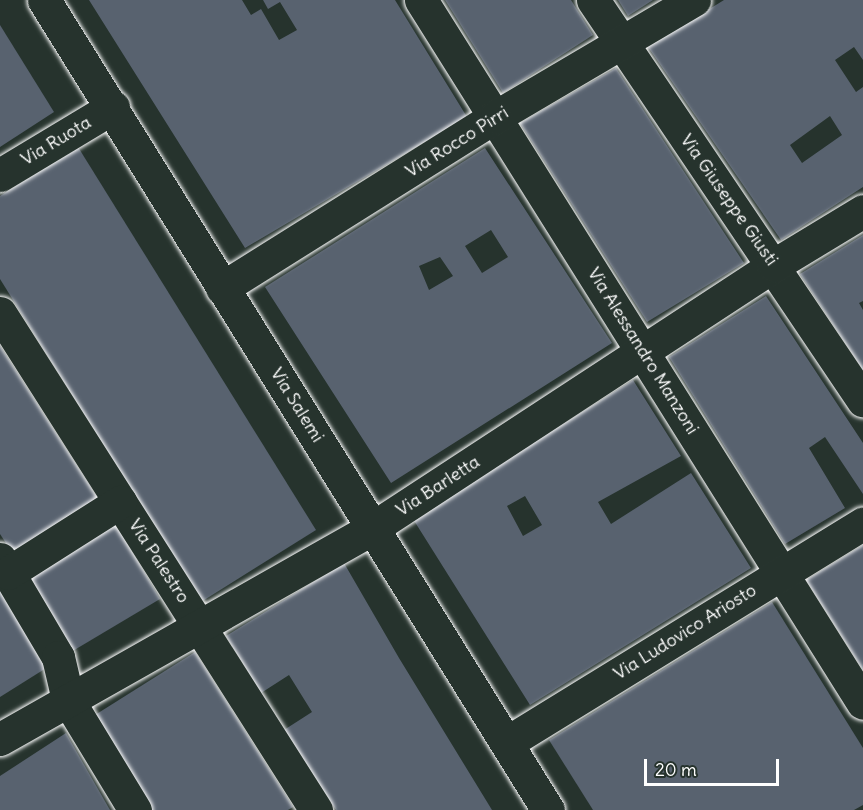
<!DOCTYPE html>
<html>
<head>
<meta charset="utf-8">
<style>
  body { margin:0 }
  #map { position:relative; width:863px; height:810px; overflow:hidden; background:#26332d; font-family:Delius,sans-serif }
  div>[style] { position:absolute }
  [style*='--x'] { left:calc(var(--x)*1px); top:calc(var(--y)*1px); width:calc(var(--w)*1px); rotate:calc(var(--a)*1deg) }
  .building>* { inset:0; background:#58626f }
  .roads { filter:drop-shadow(0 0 2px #fff) drop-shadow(0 0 2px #fff) }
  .street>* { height:33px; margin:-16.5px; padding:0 16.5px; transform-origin:16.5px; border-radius:16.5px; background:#26332d }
  .secondary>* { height:33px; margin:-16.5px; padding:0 16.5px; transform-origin:16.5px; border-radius:16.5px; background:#26332d }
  span { translate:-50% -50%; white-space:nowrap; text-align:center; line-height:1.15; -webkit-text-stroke:5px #26332d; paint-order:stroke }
  .street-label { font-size:18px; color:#fff }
  .scale { position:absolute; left:644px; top:759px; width:135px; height:27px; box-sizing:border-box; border:3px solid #fff; border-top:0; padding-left:8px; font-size:18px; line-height:21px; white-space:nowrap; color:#fff; -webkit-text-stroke:4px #26332d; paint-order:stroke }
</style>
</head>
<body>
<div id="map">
  <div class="building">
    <i style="clip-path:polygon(89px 0,242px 0,251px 15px,261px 9px,279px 40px,297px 30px,280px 2px,268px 9px,263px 0,395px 0,467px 117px,245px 248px)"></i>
    <i style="clip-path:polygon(445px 0,571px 0,593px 35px,503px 93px)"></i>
    <i style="clip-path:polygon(618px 0,653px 0,628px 16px)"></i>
    <i style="clip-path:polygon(evenodd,724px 0,863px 0,863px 60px,854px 47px,835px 60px,856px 92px,863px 87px,863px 187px,781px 240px,648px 47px,724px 0,830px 116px,842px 135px,802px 163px,790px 145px,830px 116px)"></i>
    <i style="clip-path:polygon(0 25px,54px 112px,0 147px)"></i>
    <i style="clip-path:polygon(616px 68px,744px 263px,647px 322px,520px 123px)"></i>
    <i style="clip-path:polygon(78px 147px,316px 530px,201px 602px,0 279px,0 196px)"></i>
    <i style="clip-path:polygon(evenodd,485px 148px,612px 343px,391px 483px,265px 287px,485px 148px,491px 230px,508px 257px,482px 273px,465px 246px,491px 230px,485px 148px,440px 257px,453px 276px,429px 290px,419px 266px,440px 257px)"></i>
    <i style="clip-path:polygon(863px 235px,863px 301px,859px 303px,863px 310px,863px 370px,800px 274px)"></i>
    <i style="clip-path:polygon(766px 296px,863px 443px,863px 494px,825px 437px,809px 448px,845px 508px,785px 544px,669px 357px)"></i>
    <i style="clip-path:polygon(0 346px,98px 499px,13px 554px,0 534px)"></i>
    <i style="clip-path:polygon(evenodd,633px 380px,681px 456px,598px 502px,611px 524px,691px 473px,751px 568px,530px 705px,413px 519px,633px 380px,525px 496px,542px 525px,523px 536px,507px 506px,525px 496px)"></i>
    <i style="clip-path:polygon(114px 521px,160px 599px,71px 652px,24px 574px)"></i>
    <i style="clip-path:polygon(863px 545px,863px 670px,806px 580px)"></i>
    <i style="clip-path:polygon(344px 563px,399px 658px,492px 810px,336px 810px,284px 730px,312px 712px,289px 675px,261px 693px,226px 636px)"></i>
    <i style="clip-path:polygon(0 578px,51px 665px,0 697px)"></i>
    <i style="clip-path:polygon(772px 602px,863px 748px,863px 805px,854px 810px,593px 810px,549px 740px)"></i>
    <i style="clip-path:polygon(195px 652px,293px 807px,288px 810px,152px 810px,95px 715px)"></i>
    <i style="clip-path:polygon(66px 733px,110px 810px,0 810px,0 776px)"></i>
  </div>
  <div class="roads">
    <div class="street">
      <i style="--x:421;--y:0;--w:830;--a:57.84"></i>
      <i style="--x:593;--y:0;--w:483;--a:56"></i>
      <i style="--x:0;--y:175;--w:132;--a:-31"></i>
      <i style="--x:222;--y:288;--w:322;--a:-32.1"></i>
      <i style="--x:495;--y:117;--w:231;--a:-30.5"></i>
      <i style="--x:0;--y:313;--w:589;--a:57.55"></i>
      <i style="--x:0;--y:559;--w:114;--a:59.4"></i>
      <i style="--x:58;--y:657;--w:44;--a:76.9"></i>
      <i style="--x:68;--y:700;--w:129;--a:58.7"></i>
      <i style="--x:8;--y:573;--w:133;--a:-32.4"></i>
      <i style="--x:0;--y:739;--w:430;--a:-29.5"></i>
      <i style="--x:374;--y:527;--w:478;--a:-33.2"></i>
      <i style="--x:774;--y:265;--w:104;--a:-31.2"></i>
      <i style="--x:508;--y:742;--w:417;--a:-31.6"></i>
    </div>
    <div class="secondary">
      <i style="--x:44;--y:0;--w:954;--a:58.11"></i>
    </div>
  </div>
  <div class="street-label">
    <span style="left:56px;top:141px;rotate:-31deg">Via Ruota</span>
    <span style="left:457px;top:142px;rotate:-32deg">Via Rocco Pirri</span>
    <span style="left:729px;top:200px;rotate:55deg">Via Giuseppe Giusti</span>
    <span style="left:643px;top:351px;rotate:58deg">Via Alessandro Manzoni</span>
    <span style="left:297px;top:405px;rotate:58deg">Via Salemi</span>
    <span style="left:438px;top:486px;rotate:-33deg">Via Barletta</span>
    <span style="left:159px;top:561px;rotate:57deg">Via Palestro</span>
    <span style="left:685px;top:632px;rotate:-32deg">Via Ludovico Ariosto</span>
  </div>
  <div class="scale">20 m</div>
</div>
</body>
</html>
